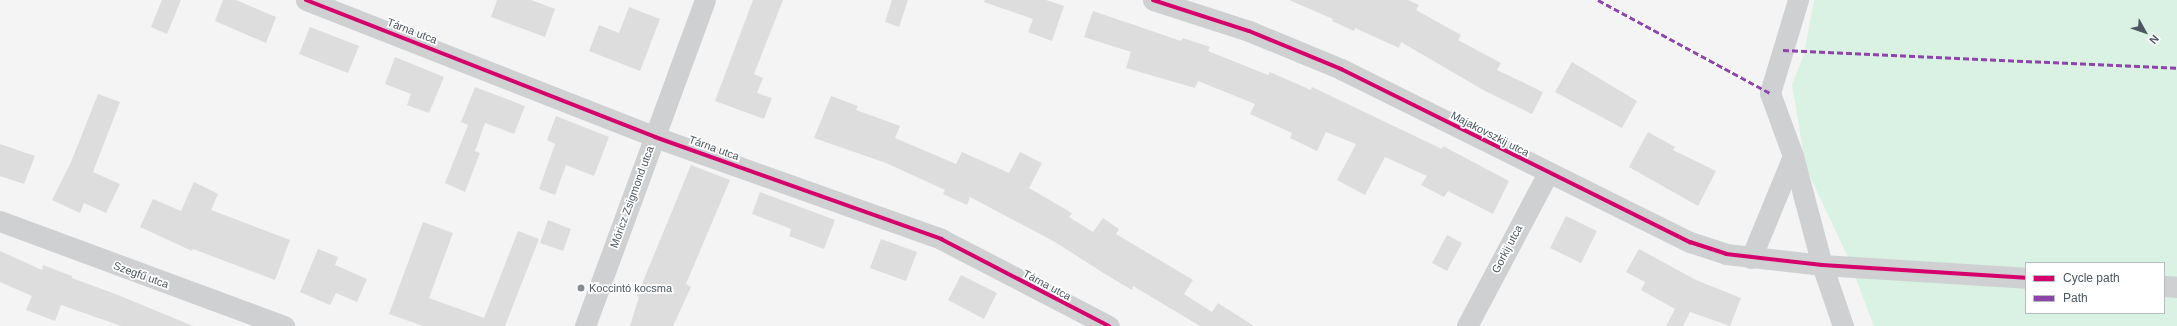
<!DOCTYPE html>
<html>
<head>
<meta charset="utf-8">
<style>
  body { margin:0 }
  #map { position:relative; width:2177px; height:326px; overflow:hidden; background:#f4f4f4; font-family:Arial,sans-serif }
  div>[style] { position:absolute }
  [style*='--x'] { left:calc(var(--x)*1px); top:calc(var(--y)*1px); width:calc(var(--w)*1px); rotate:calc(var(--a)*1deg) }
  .green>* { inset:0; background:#d9f2e3 }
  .building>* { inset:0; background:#ddddde }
  .minor>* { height:21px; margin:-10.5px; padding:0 10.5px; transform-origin:10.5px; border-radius:10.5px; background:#ced0d2 }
  .quiet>* { height:3px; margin-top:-1.5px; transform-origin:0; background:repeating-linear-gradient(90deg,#8e44ad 0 6px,transparent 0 9px) }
  .cycleway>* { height:4px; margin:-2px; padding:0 2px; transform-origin:2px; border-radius:2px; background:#d6006c }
  .dots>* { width:11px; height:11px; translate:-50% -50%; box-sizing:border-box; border:2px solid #fff; border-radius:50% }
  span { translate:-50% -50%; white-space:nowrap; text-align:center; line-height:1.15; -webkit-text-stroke:3.5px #fff; paint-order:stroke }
  .street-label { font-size:11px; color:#4a5661 }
  .poi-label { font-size:11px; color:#4a5661 }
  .left { translate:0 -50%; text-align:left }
  .legend { position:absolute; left:2025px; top:262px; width:140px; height:52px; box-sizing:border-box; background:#fff; border:1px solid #b7bbc0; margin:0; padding:5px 7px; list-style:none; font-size:12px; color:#4a5661 }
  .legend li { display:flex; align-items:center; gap:8px; height:20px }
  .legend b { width:20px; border:1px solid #b7bbc0 }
  .north { position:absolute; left:2125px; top:12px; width:40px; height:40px; -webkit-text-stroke:3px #fff; paint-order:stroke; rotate:130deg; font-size:11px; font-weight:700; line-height:16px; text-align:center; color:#4a5661 }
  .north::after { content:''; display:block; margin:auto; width:14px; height:18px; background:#4a5661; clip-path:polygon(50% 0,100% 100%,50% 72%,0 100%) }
</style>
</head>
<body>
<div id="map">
  <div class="green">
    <i style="clip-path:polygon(evenodd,1814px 0,2177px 0,2177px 326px,1874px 326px,1846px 253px,1806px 168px,1792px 85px,1804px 54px,1814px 0,2026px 263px,2164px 263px,2164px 313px,2026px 313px,2026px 263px)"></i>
  </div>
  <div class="building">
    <i style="clip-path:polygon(162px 0,181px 0,167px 34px,151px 27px)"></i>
    <i style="clip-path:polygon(223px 0,236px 0,276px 17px,266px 43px,215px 21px)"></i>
    <i style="clip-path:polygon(497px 0,531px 0,555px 9px,545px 37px,491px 17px)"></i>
    <i style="clip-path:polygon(753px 0,783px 0,754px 74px,763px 78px,757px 93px,772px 98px,764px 119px,715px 101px)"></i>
    <i style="clip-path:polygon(892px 0,908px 0,899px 27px,885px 22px)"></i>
    <i style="clip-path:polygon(985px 0,1046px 0,1064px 6px,1052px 41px,1028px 32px,1033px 19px,984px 2px)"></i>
    <i style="clip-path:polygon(1289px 0,1408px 0,1419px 5px,1416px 10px,1461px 35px,1458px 40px,1501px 63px,1497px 70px,1543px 92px,1532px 114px,1485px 91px,1401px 42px,1399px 48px,1355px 28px,1354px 31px,1332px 21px,1333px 19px)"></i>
    <i style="clip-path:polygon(629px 7px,660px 19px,640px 71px,589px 51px,599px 25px,619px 33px)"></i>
    <i style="clip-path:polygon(1093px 11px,1181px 41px,1183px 38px,1210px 47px,1208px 51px,1268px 75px,1270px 72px,1311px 90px,1312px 87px,1442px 149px,1443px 146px,1509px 181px,1493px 214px,1448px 191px,1444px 197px,1421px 185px,1427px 176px,1385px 157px,1365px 195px,1337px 180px,1356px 144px,1326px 132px,1317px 151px,1290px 138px,1292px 133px,1250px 114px,1255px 104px,1198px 81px,1195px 88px,1126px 68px,1131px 52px,1084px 37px)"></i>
    <i style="clip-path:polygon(310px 27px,359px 46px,348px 73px,299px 54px)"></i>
    <i style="clip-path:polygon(395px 57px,444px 77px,429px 113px,407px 105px,411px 94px,385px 84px)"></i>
    <i style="clip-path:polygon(1572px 62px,1637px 101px,1622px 128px,1555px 92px)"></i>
    <i style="clip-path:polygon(475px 87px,525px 106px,514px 134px,485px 123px,475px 151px,480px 153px,465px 192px,445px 183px,468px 125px,461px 122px)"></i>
    <i style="clip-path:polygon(98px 94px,120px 102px,93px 172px,120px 184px,106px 213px,84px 203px,80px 213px,52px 200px,71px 162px)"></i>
    <i style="clip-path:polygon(831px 96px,858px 106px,856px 110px,900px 126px,895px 138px,956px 164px,962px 152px,1009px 173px,1020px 152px,1042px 163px,1029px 188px,1072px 213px,1069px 217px,1093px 232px,1103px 218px,1119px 229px,1116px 234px,1193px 280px,1184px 294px,1212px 312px,1218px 303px,1254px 326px,1200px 326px,1133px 286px,1132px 290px,1105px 274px,1055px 242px,970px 197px,967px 205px,943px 194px,945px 190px,886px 163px,814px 138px)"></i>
    <i style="clip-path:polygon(556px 116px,609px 137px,594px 176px,566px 165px,555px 195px,539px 189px,555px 144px,547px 140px)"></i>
    <i style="clip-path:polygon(1648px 132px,1675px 147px,1673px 150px,1716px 171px,1698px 206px,1629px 167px)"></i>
    <i style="clip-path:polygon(0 144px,35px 156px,24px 184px,0 176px)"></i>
    <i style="clip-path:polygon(691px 165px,730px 180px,686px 284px,691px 287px,673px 326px,630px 326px,639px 297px,637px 296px)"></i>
    <i style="clip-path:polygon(194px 182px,218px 194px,211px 210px,290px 240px,275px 280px,193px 249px,192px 251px,140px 227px,153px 199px,181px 211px)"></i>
    <i style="clip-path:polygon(760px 192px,835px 220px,824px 249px,789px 236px,791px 229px,752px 214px)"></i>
    <i style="clip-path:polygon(1566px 216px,1597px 231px,1581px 263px,1550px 248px)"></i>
    <i style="clip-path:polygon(548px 220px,571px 229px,563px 251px,540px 243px)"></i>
    <i style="clip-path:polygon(423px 222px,453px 233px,429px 298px,484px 318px,518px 231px,539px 239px,505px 326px,423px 326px,389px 314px)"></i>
    <i style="clip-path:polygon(1447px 235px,1462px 243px,1447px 271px,1432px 263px)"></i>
    <i style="clip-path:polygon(881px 239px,917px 252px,906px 281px,870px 268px)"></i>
    <i style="clip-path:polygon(318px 249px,338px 257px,335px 265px,367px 279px,357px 302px,336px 293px,330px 305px,300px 292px)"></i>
    <i style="clip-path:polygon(1639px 249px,1696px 280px,1741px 298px,1730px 326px,1690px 312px,1683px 326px,1666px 326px,1675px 309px,1641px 290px,1645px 282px,1626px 272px)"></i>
    <i style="clip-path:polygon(0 251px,42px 270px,43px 265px,72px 276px,72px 278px,118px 295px,193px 326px,121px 326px,61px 305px,55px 321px,26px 310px,32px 296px,0 282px)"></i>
    <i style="clip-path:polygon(961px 275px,997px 293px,984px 319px,948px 300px)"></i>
  </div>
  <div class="minor">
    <i style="--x:306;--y:0;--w:375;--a:21.4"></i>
    <i style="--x:655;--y:137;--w:304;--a:19.6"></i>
    <i style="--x:941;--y:239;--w:189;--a:27.4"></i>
    <i style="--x:1153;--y:0;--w:101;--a:17.9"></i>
    <i style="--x:1249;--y:31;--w:100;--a:22.4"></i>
    <i style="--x:1341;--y:69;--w:390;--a:26.4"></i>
    <i style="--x:1690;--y:242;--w:38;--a:18"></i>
    <i style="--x:1726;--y:254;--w:97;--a:6.5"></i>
    <i style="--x:1822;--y:265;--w:204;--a:3.6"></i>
    <i style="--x:1798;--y:0;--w:97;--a:106.8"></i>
    <i style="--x:1770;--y:93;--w:67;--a:69.9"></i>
    <i style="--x:1793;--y:156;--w:113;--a:75.1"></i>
    <i style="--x:1822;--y:265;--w:65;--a:71"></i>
    <i style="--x:0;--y:221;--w:303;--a:20.3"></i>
    <i style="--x:1751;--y:258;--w:110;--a:-67.6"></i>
    <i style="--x:2164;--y:286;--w:13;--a:4"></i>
    <i style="--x:585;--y:326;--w:347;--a:-69.8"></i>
    <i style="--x:1467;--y:326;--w:173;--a:-62.1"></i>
  </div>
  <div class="quiet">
    <i style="--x:1598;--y:0;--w:196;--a:28.4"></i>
    <i style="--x:1783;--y:50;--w:394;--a:2.6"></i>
  </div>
  <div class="cycleway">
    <i style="--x:306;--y:0;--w:375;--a:21.4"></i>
    <i style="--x:655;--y:137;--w:304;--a:19.6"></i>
    <i style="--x:941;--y:239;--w:189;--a:27.4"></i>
    <i style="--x:1153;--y:0;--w:101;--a:17.9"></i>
    <i style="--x:1249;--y:31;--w:100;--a:22.4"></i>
    <i style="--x:1341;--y:69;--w:390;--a:26.4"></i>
    <i style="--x:1690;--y:242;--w:38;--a:18"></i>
    <i style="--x:1726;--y:254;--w:97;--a:6.5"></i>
    <i style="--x:1822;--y:265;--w:204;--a:3.6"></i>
  </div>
  <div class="dots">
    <i style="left:581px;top:288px;background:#868d94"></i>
  </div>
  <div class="street-label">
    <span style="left:412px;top:31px;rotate:21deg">Tárna utca</span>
    <span style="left:1490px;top:134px;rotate:27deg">Majakovszkij utca</span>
    <span style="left:714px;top:148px;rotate:20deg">Tárna utca</span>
    <span style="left:632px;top:197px;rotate:-70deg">Móricz Zsigmond utca</span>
    <span style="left:1507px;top:249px;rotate:-62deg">Gorkij utca</span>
    <span style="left:141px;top:275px;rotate:20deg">Szegfű utca</span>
    <span style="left:1047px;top:285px;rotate:28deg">Tárna utca</span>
  </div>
  <div class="poi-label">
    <span class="left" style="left:589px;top:288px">Koccintó kocsma</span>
  </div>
  <ul class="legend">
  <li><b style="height:5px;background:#d6006c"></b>Cycle path</li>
  <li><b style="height:5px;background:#8e44ad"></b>Path</li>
  </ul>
  <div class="north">N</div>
</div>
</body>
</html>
